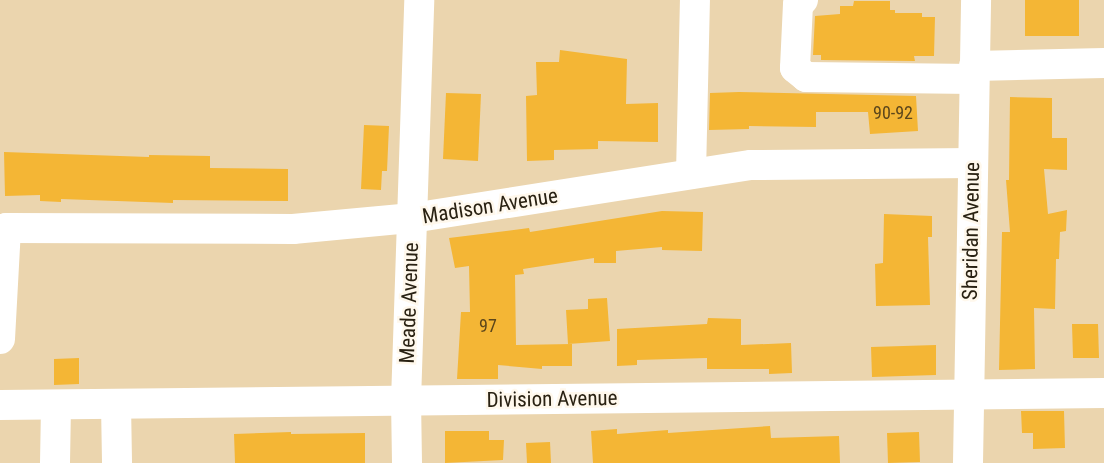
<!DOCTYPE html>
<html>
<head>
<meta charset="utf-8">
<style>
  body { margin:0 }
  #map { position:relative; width:1104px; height:463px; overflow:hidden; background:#ebd5ae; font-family:"Roboto Condensed",sans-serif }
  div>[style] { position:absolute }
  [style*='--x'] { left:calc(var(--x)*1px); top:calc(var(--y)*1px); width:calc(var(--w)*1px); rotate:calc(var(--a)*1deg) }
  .building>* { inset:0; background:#f4b635 }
  .minor>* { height:30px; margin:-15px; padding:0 15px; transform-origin:15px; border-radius:15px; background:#fff }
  span { translate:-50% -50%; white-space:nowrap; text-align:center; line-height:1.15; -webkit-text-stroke:5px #fff8ec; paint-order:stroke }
  .number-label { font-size:18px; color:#5c461b }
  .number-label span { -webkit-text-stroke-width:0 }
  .street-label { font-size:21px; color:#292112 }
</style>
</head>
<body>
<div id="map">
  <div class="building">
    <i style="clip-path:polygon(1025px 0,1079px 0,1079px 36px,1025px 36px)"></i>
    <i style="clip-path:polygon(854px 1px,890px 1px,890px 10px,895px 10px,895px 13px,922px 13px,922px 17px,935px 17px,934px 56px,914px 56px,915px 61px,821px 60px,821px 55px,813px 55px,815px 16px,840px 14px,840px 6px,853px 6px)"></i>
    <i style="clip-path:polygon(560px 50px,627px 59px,626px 104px,658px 103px,658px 142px,598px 141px,598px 149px,554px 150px,554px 160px,527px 161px,526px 96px,537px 95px,536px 62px,559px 62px)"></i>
    <i style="clip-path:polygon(739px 92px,916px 96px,918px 131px,870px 134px,868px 112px,816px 112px,816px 127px,749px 126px,749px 129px,709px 130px,710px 93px)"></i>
    <i style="clip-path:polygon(446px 93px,481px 94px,478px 161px,443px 159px)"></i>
    <i style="clip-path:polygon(1010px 97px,1052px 98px,1052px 138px,1067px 138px,1067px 170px,1044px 169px,1048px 214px,1067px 210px,1066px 231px,1060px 232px,1059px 259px,1056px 259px,1055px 309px,1034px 308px,1035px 369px,999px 370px,1002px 232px,1010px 232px,1006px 180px,1009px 180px)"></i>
    <i style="clip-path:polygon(364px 125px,389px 126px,387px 171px,382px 171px,381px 190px,361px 189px)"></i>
    <i style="clip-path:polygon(4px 152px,149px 157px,149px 155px,210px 156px,210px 168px,288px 169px,288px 201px,173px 200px,173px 203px,61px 199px,61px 202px,40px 201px,40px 195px,5px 196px)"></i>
    <i style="clip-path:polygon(662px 211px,703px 212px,702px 251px,662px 250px,662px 247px,616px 251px,616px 263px,594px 263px,594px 258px,523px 269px,524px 274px,515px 275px,516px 345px,572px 344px,572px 366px,542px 366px,542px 369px,498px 365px,498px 379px,457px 379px,461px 312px,470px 312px,469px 266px,455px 268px,449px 238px,529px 228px,530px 232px)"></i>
    <i style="clip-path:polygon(884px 214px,932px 216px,932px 237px,928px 237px,930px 305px,876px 306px,875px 264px,883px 263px)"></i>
    <i style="clip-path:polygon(607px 298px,610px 341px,568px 344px,566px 310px,588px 309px,588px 299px)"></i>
    <i style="clip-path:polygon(708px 318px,741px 319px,741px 345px,791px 343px,792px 373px,769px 374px,769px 369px,707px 369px,707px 358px,637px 360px,637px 365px,617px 366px,617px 329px,707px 324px)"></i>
    <i style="clip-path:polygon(1072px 324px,1098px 324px,1099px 358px,1073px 358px)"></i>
    <i style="clip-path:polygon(936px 345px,936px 375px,872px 377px,871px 347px)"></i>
    <i style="clip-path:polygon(79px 358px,79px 384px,54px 385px,54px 359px)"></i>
    <i style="clip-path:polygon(1021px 411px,1064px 411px,1065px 448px,1033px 449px,1033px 433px,1022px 433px)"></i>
    <i style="clip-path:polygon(770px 426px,771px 438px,839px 436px,840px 463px,593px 463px,591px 431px,617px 429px,617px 434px,668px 430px,668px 433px)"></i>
    <i style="clip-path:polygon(445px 431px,489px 431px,489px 440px,504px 440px,503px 460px,445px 463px)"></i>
    <i style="clip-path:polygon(291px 432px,291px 434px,365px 433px,365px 463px,235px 463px,234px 434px)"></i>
    <i style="clip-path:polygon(919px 432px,920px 462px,888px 463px,887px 433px)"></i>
    <i style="clip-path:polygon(550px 442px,551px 463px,527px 463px,526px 443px)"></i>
  </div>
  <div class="minor">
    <i style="--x:803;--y:0;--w:6;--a:141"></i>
    <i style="--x:798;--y:4;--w:64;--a:92.7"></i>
    <i style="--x:795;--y:68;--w:14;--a:39"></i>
    <i style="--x:806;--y:77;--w:168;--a:0.7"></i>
    <i style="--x:974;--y:66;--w:130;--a:-1.3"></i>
    <i style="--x:691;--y:174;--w:174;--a:-88.7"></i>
    <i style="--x:0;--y:339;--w:111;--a:-86.9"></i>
    <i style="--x:6;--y:228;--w:287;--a:0.2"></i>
    <i style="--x:293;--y:229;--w:120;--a:-5.3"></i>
    <i style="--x:412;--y:218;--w:343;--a:-8.9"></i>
    <i style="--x:751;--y:165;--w:221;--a:-0.5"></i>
    <i style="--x:116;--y:404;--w:59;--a:89"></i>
    <i style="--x:0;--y:405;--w:1104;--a:-0.62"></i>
    <i style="--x:55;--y:463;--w:58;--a:-89"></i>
    <i style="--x:407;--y:463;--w:62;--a:-90.9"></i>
    <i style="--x:406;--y:401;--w:401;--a:-88.1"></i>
    <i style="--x:968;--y:463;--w:463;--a:-89"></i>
  </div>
  <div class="number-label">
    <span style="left:893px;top:113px">90-92</span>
    <span style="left:488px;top:326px">97</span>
  </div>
  <div class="street-label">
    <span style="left:490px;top:206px;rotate:-9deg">Madison Avenue</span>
    <span style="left:971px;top:231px;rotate:-89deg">Sheridan Avenue</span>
    <span style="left:409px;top:303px;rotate:-88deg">Meade Avenue</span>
    <span style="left:552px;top:399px;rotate:-1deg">Division Avenue</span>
  </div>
</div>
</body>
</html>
